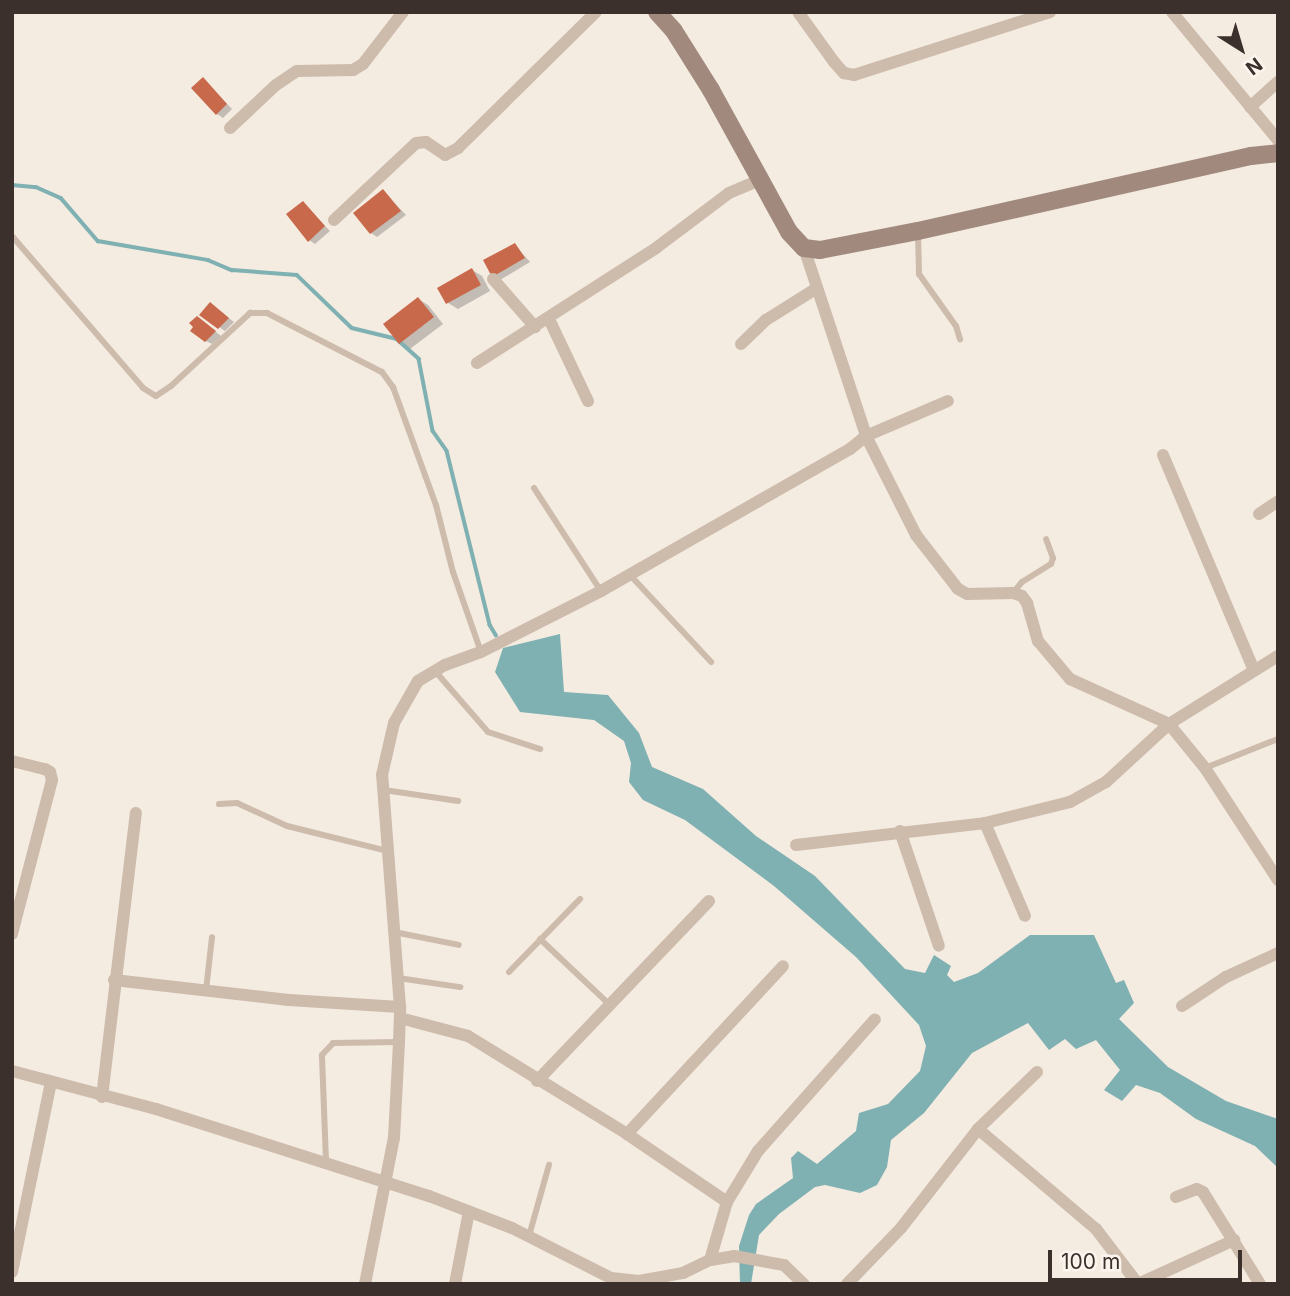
<!DOCTYPE html>
<html>
<head>
<meta charset="utf-8">
<style>
  body { margin:0 }
  #map { position:relative; width:1290px; height:1296px; overflow:hidden; background:#f4ebe1; font-family:Inter,sans-serif }
  div>[style] { position:absolute }
  [style*='--x'] { left:calc(var(--x)*1px); top:calc(var(--y)*1px); width:calc(var(--w)*1px); rotate:calc(var(--a)*1deg) }
  .water>* { inset:0; background:#7fb0b2 }
  .shadow>* { inset:0; background:#0003 }
  .stream>* { height:3.5px; margin:-1.75px; padding:0 1.75px; transform-origin:1.75px; border-radius:1.75px; background:#7fb0b2 }
  .building>* { inset:0; background:#c8694b }
  .lane>* { height:6px; margin:-3px; padding:0 3px; transform-origin:3px; border-radius:3px; background:#cdbbac }
  .street>* { height:12px; margin:-6px; padding:0 6px; transform-origin:6px; border-radius:6px; background:#cdbbac }
  .secondary>* { height:18px; margin:-9px; padding:0 9px; transform-origin:9px; border-radius:9px; background:#a18a7d }
  span { translate:-50% -50%; white-space:nowrap; text-align:center; line-height:1.15; -webkit-text-stroke:7px #fbf5ee; paint-order:stroke }
  .frame { position:absolute; inset:0; border:14px solid #3b302b; pointer-events:none }
  .north { position:absolute; left:1206px; top:14px; width:70px; height:70px; -webkit-text-stroke:5px #fbf5ee; paint-order:stroke; rotate:143deg; font-size:19px; font-weight:700; line-height:28px; text-align:center; color:#3b302b }
  .north::after { content:''; display:block; margin:auto; width:24px; height:32px; background:#3b302b; clip-path:polygon(50% 0,100% 100%,50% 72%,0 100%) }
  .scale { position:absolute; left:1048px; top:1250px; width:194px; height:32px; box-sizing:border-box; border:4px solid #3b302b; border-top:0; padding-left:9px; font-size:21px; line-height:24px; white-space:nowrap; color:#3b302b; -webkit-text-stroke:5px #fbf5ee; paint-order:stroke }
</style>
</head>
<body>
<div id="map">
  <div class="water">
    <i style="clip-path:polygon(560px 634px,564px 692px,608px 695px,639px 733px,652px 767px,703px 789px,756px 836px,815px 876px,905px 969px,925px 973px,934px 955px,951px 966px,947px 975px,954px 982px,978px 973px,1030px 935px,1094px 935px,1116px 983px,1124px 980px,1134px 1003px,1119px 1019px,1168px 1067px,1226px 1101px,1278px 1119px,1278px 1168px,1255px 1146px,1196px 1119px,1160px 1093px,1136px 1085px,1122px 1101px,1104px 1090px,1120px 1070px,1096px 1040px,1076px 1049px,1065px 1039px,1049px 1050px,1028px 1023px,972px 1053px,924px 1113px,891px 1140px,887px 1167px,877px 1185px,860px 1193px,825px 1185px,815px 1187px,779px 1214px,759px 1235px,751px 1284px,740px 1284px,739px 1246px,749px 1215px,756px 1204px,793px 1178px,791px 1158px,798px 1151px,817px 1164px,856px 1131px,859px 1113px,888px 1104px,920px 1071px,926px 1046px,919px 1025px,856px 957px,774px 886px,685px 820px,643px 800px,629px 782px,631px 763px,624px 741px,594px 720px,520px 712px,495px 672px,503px 648px)"></i>
  </div>
  <div class="shadow">
    <i style="clip-path:polygon(203px 79px,232px 109px,223px 118px,217px 114px)"></i>
    <i style="clip-path:polygon(383px 191px,406px 215px,377px 237px,371px 233px)"></i>
    <i style="clip-path:polygon(303px 203px,330px 231px,315px 244px,309px 240px)"></i>
    <i style="clip-path:polygon(515px 245px,530px 262px,500px 280px,493px 276px)"></i>
    <i style="clip-path:polygon(472px 270px,482px 276px,490px 291px,458px 309px,448px 303px)"></i>
    <i style="clip-path:polygon(418px 299px,428px 305px,443px 324px,410px 349px,400px 343px)"></i>
    <i style="clip-path:polygon(211px 304px,234px 322px,225px 331px,219px 327px)"></i>
    <i style="clip-path:polygon(203px 322px,221px 336px,212px 344px,206px 341px)"></i>
  </div>
  <div class="stream">
    <i style="--x:12;--y:185;--w:24;--a:5"></i>
    <i style="--x:36;--y:187;--w:27;--a:24"></i>
    <i style="--x:61;--y:198;--w:57;--a:49.3"></i>
    <i style="--x:98;--y:241;--w:112;--a:9.8"></i>
    <i style="--x:208;--y:260;--w:26;--a:23"></i>
    <i style="--x:232;--y:270;--w:65;--a:4.4"></i>
    <i style="--x:297;--y:275;--w:76;--a:43.9"></i>
    <i style="--x:352;--y:328;--w:46;--a:13.7"></i>
    <i style="--x:397;--y:339;--w:30;--a:42"></i>
    <i style="--x:419;--y:359;--w:73;--a:79"></i>
    <i style="--x:433;--y:431;--w:24;--a:55"></i>
    <i style="--x:447;--y:451;--w:179;--a:76.1"></i>
    <i style="--x:490;--y:625;--w:12;--a:59"></i>
  </div>
  <div class="building">
    <i style="clip-path:polygon(203px 77px,227px 104px,216px 115px,191px 88px)"></i>
    <i style="clip-path:polygon(383px 189px,401px 211px,370px 234px,353px 213px)"></i>
    <i style="clip-path:polygon(303px 201px,325px 226px,308px 242px,286px 214px)"></i>
    <i style="clip-path:polygon(515px 243px,525px 258px,492px 277px,483px 260px)"></i>
    <i style="clip-path:polygon(472px 268px,481px 285px,446px 304px,437px 288px)"></i>
    <i style="clip-path:polygon(418px 297px,434px 317px,399px 344px,383px 324px)"></i>
    <i style="clip-path:polygon(210px 302px,229px 318px,218px 329px,199px 315px)"></i>
    <i style="clip-path:polygon(197px 316px,216px 331px,205px 342px,190px 331px,193px 327px,189px 323px)"></i>
  </div>
  <div class="lane">
    <i style="--x:918;--y:233;--w:41;--a:88.6"></i>
    <i style="--x:919;--y:274;--w:64;--a:54.6"></i>
    <i style="--x:956;--y:326;--w:14;--a:73"></i>
    <i style="--x:12;--y:236;--w:201;--a:49.2"></i>
    <i style="--x:143;--y:388;--w:15;--a:32"></i>
    <i style="--x:156;--y:396;--w:18;--a:-34"></i>
    <i style="--x:171;--y:386;--w:108;--a:-42.7"></i>
    <i style="--x:250;--y:313;--w:17;--a:0"></i>
    <i style="--x:267;--y:313;--w:129;--a:27.2"></i>
    <i style="--x:382;--y:372;--w:19;--a:54"></i>
    <i style="--x:393;--y:387;--w:126;--a:70"></i>
    <i style="--x:436;--y:505;--w:69;--a:75.8"></i>
    <i style="--x:453;--y:572;--w:85;--a:70.7"></i>
    <i style="--x:534;--y:488;--w:123;--a:57"></i>
    <i style="--x:630;--y:575;--w:119;--a:47"></i>
    <i style="--x:1013;--y:593;--w:14;--a:-51"></i>
    <i style="--x:1022;--y:582;--w:34;--a:-32"></i>
    <i style="--x:1051;--y:564;--w:6;--a:-72"></i>
    <i style="--x:1053;--y:558;--w:20;--a:-110"></i>
    <i style="--x:435;--y:671;--w:81;--a:49"></i>
    <i style="--x:488;--y:732;--w:55;--a:18.1"></i>
    <i style="--x:1205;--y:768;--w:79;--a:-21.7"></i>
    <i style="--x:384;--y:790;--w:75;--a:8.5"></i>
    <i style="--x:219;--y:804;--w:18;--a:-3"></i>
    <i style="--x:237;--y:803;--w:55;--a:24.7"></i>
    <i style="--x:287;--y:826;--w:103;--a:14"></i>
    <i style="--x:394;--y:932;--w:66;--a:11.3"></i>
    <i style="--x:540;--y:939;--w:96;--a:43.3"></i>
    <i style="--x:509;--y:972;--w:102;--a:-45.8"></i>
    <i style="--x:398;--y:978;--w:63;--a:8.3"></i>
    <i style="--x:206;--y:990;--w:53;--a:-83.5"></i>
    <i style="--x:326;--y:1161;--w:106;--a:-92.2"></i>
    <i style="--x:322;--y:1055;--w:16;--a:-47"></i>
    <i style="--x:333;--y:1043;--w:66;--a:-0.9"></i>
    <i style="--x:529;--y:1236;--w:74;--a:-74.3"></i>
  </div>
  <div class="street">
    <i style="--x:798;--y:12;--w:62;--a:54.2"></i>
    <i style="--x:834;--y:62;--w:15;--a:48"></i>
    <i style="--x:844;--y:73;--w:10;--a:11"></i>
    <i style="--x:854;--y:75;--w:206;--a:-17.8"></i>
    <i style="--x:1172;--y:12;--w:166;--a:50.4"></i>
    <i style="--x:1250;--y:107;--w:38;--a:-42"></i>
    <i style="--x:230;--y:128;--w:63;--a:-43.1"></i>
    <i style="--x:276;--y:85;--w:25;--a:-34"></i>
    <i style="--x:297;--y:71;--w:56;--a:-1"></i>
    <i style="--x:353;--y:70;--w:12;--a:-31"></i>
    <i style="--x:363;--y:64;--w:66;--a:-52.4"></i>
    <i style="--x:334;--y:220;--w:112;--a:-43.2"></i>
    <i style="--x:416;--y:143;--w:10;--a:-6"></i>
    <i style="--x:426;--y:142;--w:23;--a:34"></i>
    <i style="--x:445;--y:155;--w:15;--a:-28"></i>
    <i style="--x:458;--y:148;--w:194;--a:-44.6"></i>
    <i style="--x:804;--y:248;--w:198;--a:71.7"></i>
    <i style="--x:866;--y:436;--w:111;--a:63.2"></i>
    <i style="--x:916;--y:535;--w:68;--a:52.1"></i>
    <i style="--x:958;--y:589;--w:10;--a:29"></i>
    <i style="--x:967;--y:594;--w:46;--a:-1.2"></i>
    <i style="--x:1013;--y:593;--w:9;--a:18"></i>
    <i style="--x:1022;--y:596;--w:9;--a:54"></i>
    <i style="--x:1027;--y:603;--w:40;--a:74"></i>
    <i style="--x:1038;--y:641;--w:50;--a:49.9"></i>
    <i style="--x:1070;--y:679;--w:109;--a:24.4"></i>
    <i style="--x:1169;--y:724;--w:57;--a:50.7"></i>
    <i style="--x:1205;--y:768;--w:134;--a:56.9"></i>
    <i style="--x:493;--y:279;--w:64;--a:48.8"></i>
    <i style="--x:549;--y:319;--w:91;--a:64.6"></i>
    <i style="--x:741;--y:344;--w:35;--a:-44"></i>
    <i style="--x:766;--y:320;--w:60;--a:-32.1"></i>
    <i style="--x:477;--y:363;--w:213;--a:-32.7"></i>
    <i style="--x:656;--y:248;--w:91;--a:-37"></i>
    <i style="--x:729;--y:193;--w:33;--a:-23"></i>
    <i style="--x:1163;--y:455;--w:233;--a:67.1"></i>
    <i style="--x:1259;--y:514;--w:23;--a:-34"></i>
    <i style="--x:12;--y:761;--w:34;--a:14"></i>
    <i style="--x:45;--y:769;--w:6;--a:31"></i>
    <i style="--x:50;--y:772;--w:8;--a:76"></i>
    <i style="--x:52;--y:780;--w:159;--a:104.6"></i>
    <i style="--x:985;--y:823;--w:101;--a:66.7"></i>
    <i style="--x:900;--y:831;--w:121;--a:71.3"></i>
    <i style="--x:796;--y:845;--w:190;--a:-6.6"></i>
    <i style="--x:985;--y:823;--w:88;--a:-13.9"></i>
    <i style="--x:1070;--y:802;--w:41;--a:-29.1"></i>
    <i style="--x:1106;--y:782;--w:86;--a:-42.6"></i>
    <i style="--x:1169;--y:724;--w:128;--a:-32"></i>
    <i style="--x:114;--y:980;--w:176;--a:6.5"></i>
    <i style="--x:289;--y:1000;--w:111;--a:3.6"></i>
    <i style="--x:1182;--y:1006;--w:53;--a:-33.4"></i>
    <i style="--x:1226;--y:977;--w:57;--a:-24.8"></i>
    <i style="--x:400;--y:1018;--w:70;--a:14.8"></i>
    <i style="--x:468;--y:1036;--w:187;--a:31.6"></i>
    <i style="--x:627;--y:1134;--w:121;--a:34.2"></i>
    <i style="--x:12;--y:1071;--w:149;--a:14.8"></i>
    <i style="--x:156;--y:1109;--w:287;--a:17.7"></i>
    <i style="--x:429;--y:1196;--w:89;--a:21.1"></i>
    <i style="--x:512;--y:1228;--w:111;--a:26.8"></i>
    <i style="--x:611;--y:1278;--w:28;--a:6"></i>
    <i style="--x:639;--y:1281;--w:45;--a:-10.3"></i>
    <i style="--x:683;--y:1273;--w:30;--a:-26"></i>
    <i style="--x:710;--y:1260;--w:24;--a:-9"></i>
    <i style="--x:734;--y:1256;--w:51;--a:10.2"></i>
    <i style="--x:784;--y:1265;--w:28;--a:44"></i>
    <i style="--x:537;--y:1081;--w:249;--a:-46.3"></i>
    <i style="--x:102;--y:1097;--w:286;--a:-83.2"></i>
    <i style="--x:978;--y:1129;--w:155;--a:40.3"></i>
    <i style="--x:1096;--y:1229;--w:69;--a:52.6"></i>
    <i style="--x:627;--y:1134;--w:229;--a:-47.1"></i>
    <i style="--x:1176;--y:1197;--w:22;--a:-21"></i>
    <i style="--x:1197;--y:1189;--w:7;--a:27"></i>
    <i style="--x:1203;--y:1192;--w:108;--a:58.2"></i>
    <i style="--x:710;--y:1260;--w:60;--a:-73.7"></i>
    <i style="--x:727;--y:1202;--w:60;--a:-58.7"></i>
    <i style="--x:758;--y:1151;--w:176;--a:-48.4"></i>
    <i style="--x:12;--y:1272;--w:194;--a:-78.4"></i>
    <i style="--x:365;--y:1284;--w:149;--a:-78.8"></i>
    <i style="--x:394;--y:1138;--w:96;--a:-87"></i>
    <i style="--x:399;--y:1042;--w:35;--a:-88"></i>
    <i style="--x:400;--y:1007;--w:233;--a:-94.4"></i>
    <i style="--x:382;--y:775;--w:53;--a:-77"></i>
    <i style="--x:394;--y:723;--w:48;--a:-60.3"></i>
    <i style="--x:418;--y:681;--w:31;--a:-31"></i>
    <i style="--x:445;--y:665;--w:38;--a:-20"></i>
    <i style="--x:481;--y:652;--w:135;--a:-26.9"></i>
    <i style="--x:601;--y:591;--w:287;--a:-29.7"></i>
    <i style="--x:850;--y:449;--w:21;--a:-39"></i>
    <i style="--x:866;--y:436;--w:89;--a:-23.1"></i>
    <i style="--x:455;--y:1284;--w:74;--a:-79.1"></i>
    <i style="--x:847;--y:1284;--w:78;--a:-46"></i>
    <i style="--x:901;--y:1228;--w:125;--a:-52.1"></i>
    <i style="--x:978;--y:1129;--w:82;--a:-44"></i>
    <i style="--x:1138;--y:1284;--w:106;--a:-24.6"></i>
  </div>
  <div class="secondary">
    <i style="--x:657;--y:12;--w:25;--a:48"></i>
    <i style="--x:674;--y:31;--w:70;--a:57.9"></i>
    <i style="--x:711;--y:90;--w:162;--a:61.2"></i>
    <i style="--x:789;--y:232;--w:22;--a:47"></i>
    <i style="--x:804;--y:248;--w:16;--a:7"></i>
    <i style="--x:820;--y:250;--w:100;--a:-11"></i>
    <i style="--x:918;--y:231;--w:341;--a:-12.7"></i>
    <i style="--x:1251;--y:156;--w:27;--a:-6"></i>
  </div>
  <div class="frame"></div>
  <div class="north">N</div>
  <div class="scale">100 m</div>
</div>
</body>
</html>
